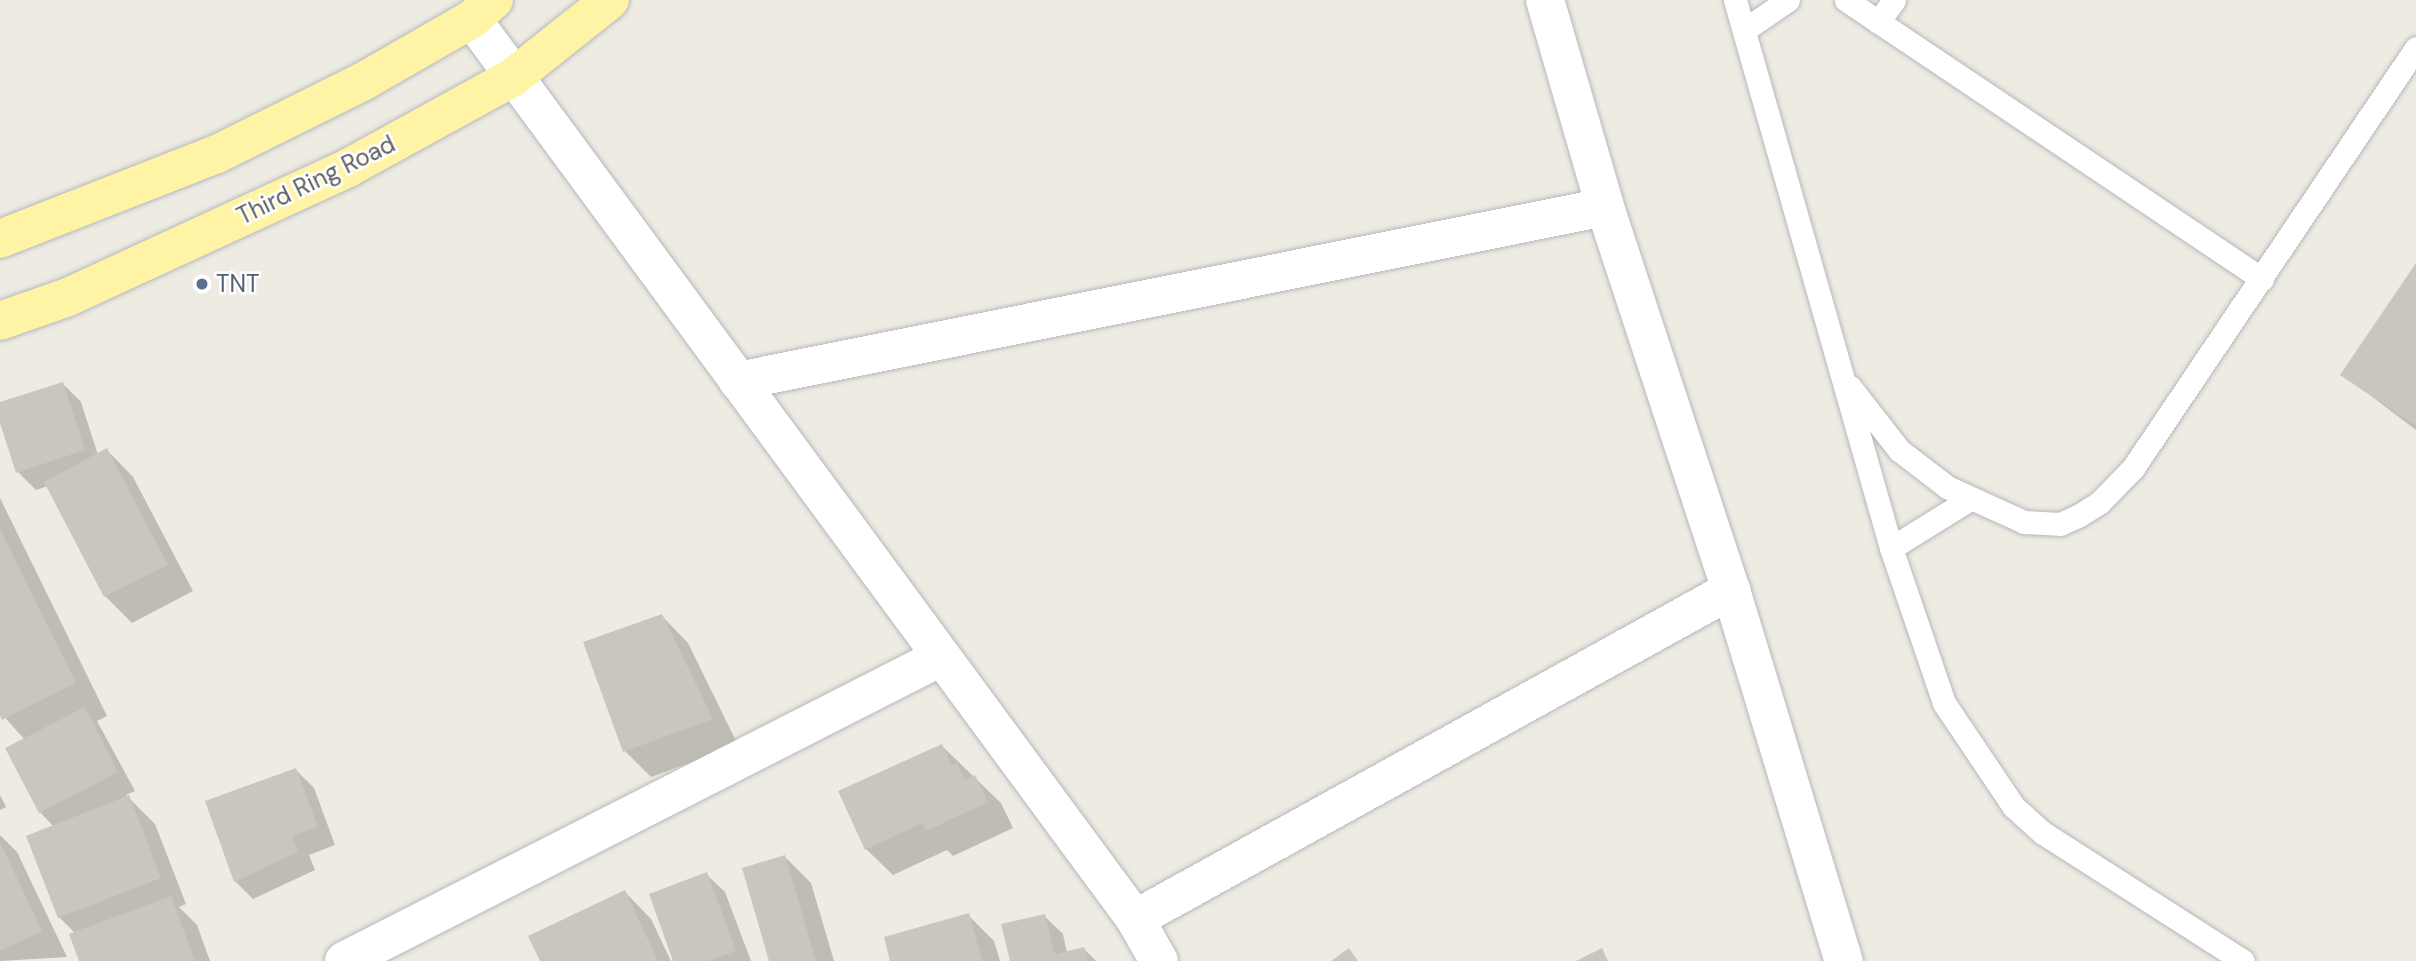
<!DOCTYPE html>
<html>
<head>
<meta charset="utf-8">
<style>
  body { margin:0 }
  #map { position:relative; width:2416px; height:961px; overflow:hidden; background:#eeebe2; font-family:"DM Sans",sans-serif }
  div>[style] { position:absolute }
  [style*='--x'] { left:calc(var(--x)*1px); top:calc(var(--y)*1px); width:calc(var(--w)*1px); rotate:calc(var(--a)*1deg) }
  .shadow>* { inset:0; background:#0003 }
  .building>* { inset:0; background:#c8c6bf }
  .roads { filter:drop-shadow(0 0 2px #b5b8bd) drop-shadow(0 0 2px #b5b8bd) }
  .lane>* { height:23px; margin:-11.5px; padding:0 11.5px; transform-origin:11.5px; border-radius:11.5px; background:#fff }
  .street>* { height:38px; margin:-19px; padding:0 19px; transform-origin:19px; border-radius:19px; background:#fff }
  .primary>* { height:38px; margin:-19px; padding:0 19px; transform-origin:19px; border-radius:19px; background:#fff4a6 }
  .dots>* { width:19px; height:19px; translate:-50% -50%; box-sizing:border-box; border:4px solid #fff; border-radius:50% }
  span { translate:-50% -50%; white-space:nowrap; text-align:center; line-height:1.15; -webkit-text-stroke:5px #fff; paint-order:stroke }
  .street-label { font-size:24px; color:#5b5e63 }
  .service-label { font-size:24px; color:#4e5e75 }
  .left { translate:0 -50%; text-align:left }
</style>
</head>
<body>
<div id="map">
  <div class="shadow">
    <i style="clip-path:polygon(2416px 266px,2416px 430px,2342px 374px)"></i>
    <i style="clip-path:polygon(63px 384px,81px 402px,98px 455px,107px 450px,133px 477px,193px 591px,132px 623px,105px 596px,48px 486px,36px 490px,18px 472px,0 417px,0 404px)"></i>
    <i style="clip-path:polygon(0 498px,107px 716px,97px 721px,135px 791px,126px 795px,155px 824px,186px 904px,179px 907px,197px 925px,210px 961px,80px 961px,76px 934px,59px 917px,54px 827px,40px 812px,25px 740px,0 712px)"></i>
    <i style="clip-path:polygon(662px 616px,688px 643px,738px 745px,651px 777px,625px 751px)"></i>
    <i style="clip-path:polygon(942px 746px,1001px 803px,1013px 828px,953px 856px,947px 850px,893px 875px,866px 849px)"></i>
    <i style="clip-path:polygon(296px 770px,314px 788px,335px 845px,309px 855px,315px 870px,253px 899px,235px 881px)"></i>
    <i style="clip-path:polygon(0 795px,6px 807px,0 810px)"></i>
    <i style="clip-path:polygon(0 835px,17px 852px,67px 957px,0 961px)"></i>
    <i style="clip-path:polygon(785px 857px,811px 883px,834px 961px,770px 961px)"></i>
    <i style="clip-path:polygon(706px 874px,725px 892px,751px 961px,675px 961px)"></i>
    <i style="clip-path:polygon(625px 892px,651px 919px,671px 961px,541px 961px)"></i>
    <i style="clip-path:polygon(968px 915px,994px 941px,1000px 961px,892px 961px)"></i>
    <i style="clip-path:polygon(1044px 916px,1063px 934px,1067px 953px,1084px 949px,1096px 961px,1012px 961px)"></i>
  </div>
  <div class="building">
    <i style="clip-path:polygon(2416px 263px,2416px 426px,2340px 375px)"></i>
    <i style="clip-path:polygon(63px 382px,85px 450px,16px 473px,0 423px,0 402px)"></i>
    <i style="clip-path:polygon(107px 448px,168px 565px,104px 597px,44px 482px)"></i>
    <i style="clip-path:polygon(0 529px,76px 683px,2px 720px,0 716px)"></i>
    <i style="clip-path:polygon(662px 614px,713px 719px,623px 752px,583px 642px)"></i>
    <i style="clip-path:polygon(85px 707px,118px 772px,39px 813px,5px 748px)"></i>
    <i style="clip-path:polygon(942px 744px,952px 766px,957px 763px,965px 780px,975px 775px,988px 802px,926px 831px,922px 823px,865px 850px,838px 791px)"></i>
    <i style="clip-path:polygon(296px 768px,318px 827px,292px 836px,298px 852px,234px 882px,205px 801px)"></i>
    <i style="clip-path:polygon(129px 795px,161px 878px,58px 918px,26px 836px)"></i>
    <i style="clip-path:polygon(0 842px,42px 931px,0 951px)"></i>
    <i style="clip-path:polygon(785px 855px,816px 961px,769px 961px,742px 868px)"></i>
    <i style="clip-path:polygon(707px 872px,736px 951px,708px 961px,673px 961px,649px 894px)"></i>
    <i style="clip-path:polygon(625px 890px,658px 961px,540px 961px,528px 936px)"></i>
    <i style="clip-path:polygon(171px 896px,195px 961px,79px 961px,69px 934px)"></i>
    <i style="clip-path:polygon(969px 913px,982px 961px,890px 961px,884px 937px)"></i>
    <i style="clip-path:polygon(1045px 914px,1055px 954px,1084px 947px,1088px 961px,1010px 961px,1001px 924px)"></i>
    <i style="clip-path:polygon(1349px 948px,1358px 961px,1331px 961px)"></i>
    <i style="clip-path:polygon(1602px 948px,1608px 961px,1576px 961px)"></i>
  </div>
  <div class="roads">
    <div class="lane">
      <i style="--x:1735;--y:0;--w:570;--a:74.11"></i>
      <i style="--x:1891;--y:548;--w:164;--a:71.1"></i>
      <i style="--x:1944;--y:703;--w:125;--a:56.1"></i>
      <i style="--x:2014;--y:807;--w:39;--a:42"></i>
      <i style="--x:2043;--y:833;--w:237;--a:32.6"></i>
      <i style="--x:1846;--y:0;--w:501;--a:33.85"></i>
      <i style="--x:1878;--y:22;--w:27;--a:-54"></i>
      <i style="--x:1744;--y:30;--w:53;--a:-34.3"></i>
      <i style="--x:1850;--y:387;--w:80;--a:52.1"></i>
      <i style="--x:1899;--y:450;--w:61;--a:37.6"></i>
      <i style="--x:1947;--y:487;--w:85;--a:24.4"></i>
      <i style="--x:2024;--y:522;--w:36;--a:3"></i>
      <i style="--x:2060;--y:524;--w:20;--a:-24"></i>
      <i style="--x:2078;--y:516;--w:25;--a:-32"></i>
      <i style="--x:2099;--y:503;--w:49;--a:-45.8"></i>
      <i style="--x:2133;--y:468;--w:506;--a:-56.03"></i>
      <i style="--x:1891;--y:548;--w:93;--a:-31.8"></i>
    </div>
    <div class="street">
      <i style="--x:1545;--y:0;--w:216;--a:73.8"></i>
      <i style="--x:1605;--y:207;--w:403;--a:71.8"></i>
      <i style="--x:1731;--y:590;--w:388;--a:73.1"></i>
      <i style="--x:472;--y:19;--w:1118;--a:53.62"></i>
      <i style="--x:1135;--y:919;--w:48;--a:60.3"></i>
      <i style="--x:738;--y:381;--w:884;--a:-11.35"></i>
      <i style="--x:1135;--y:919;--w:681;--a:-28.9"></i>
      <i style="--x:344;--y:961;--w:668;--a:-26.99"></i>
    </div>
    <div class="primary">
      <i style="--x:0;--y:239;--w:233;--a:-21.4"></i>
      <i style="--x:217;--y:154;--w:164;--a:-26.4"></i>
      <i style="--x:364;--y:81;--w:125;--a:-29.9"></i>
      <i style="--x:472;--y:19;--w:29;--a:-41"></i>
      <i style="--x:0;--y:321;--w:72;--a:-19.4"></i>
      <i style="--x:68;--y:297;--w:308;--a:-24.7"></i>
      <i style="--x:348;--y:168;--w:187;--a:-28.8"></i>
      <i style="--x:512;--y:78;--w:125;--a:-38.5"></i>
    </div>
  </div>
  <div class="dots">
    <i style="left:202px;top:284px;background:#5c6f8a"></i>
  </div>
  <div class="street-label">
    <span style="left:316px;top:180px;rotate:-26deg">Third Ring Road</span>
  </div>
  <div class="service-label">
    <span class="left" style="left:216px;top:284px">TNT</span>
  </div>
</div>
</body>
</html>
